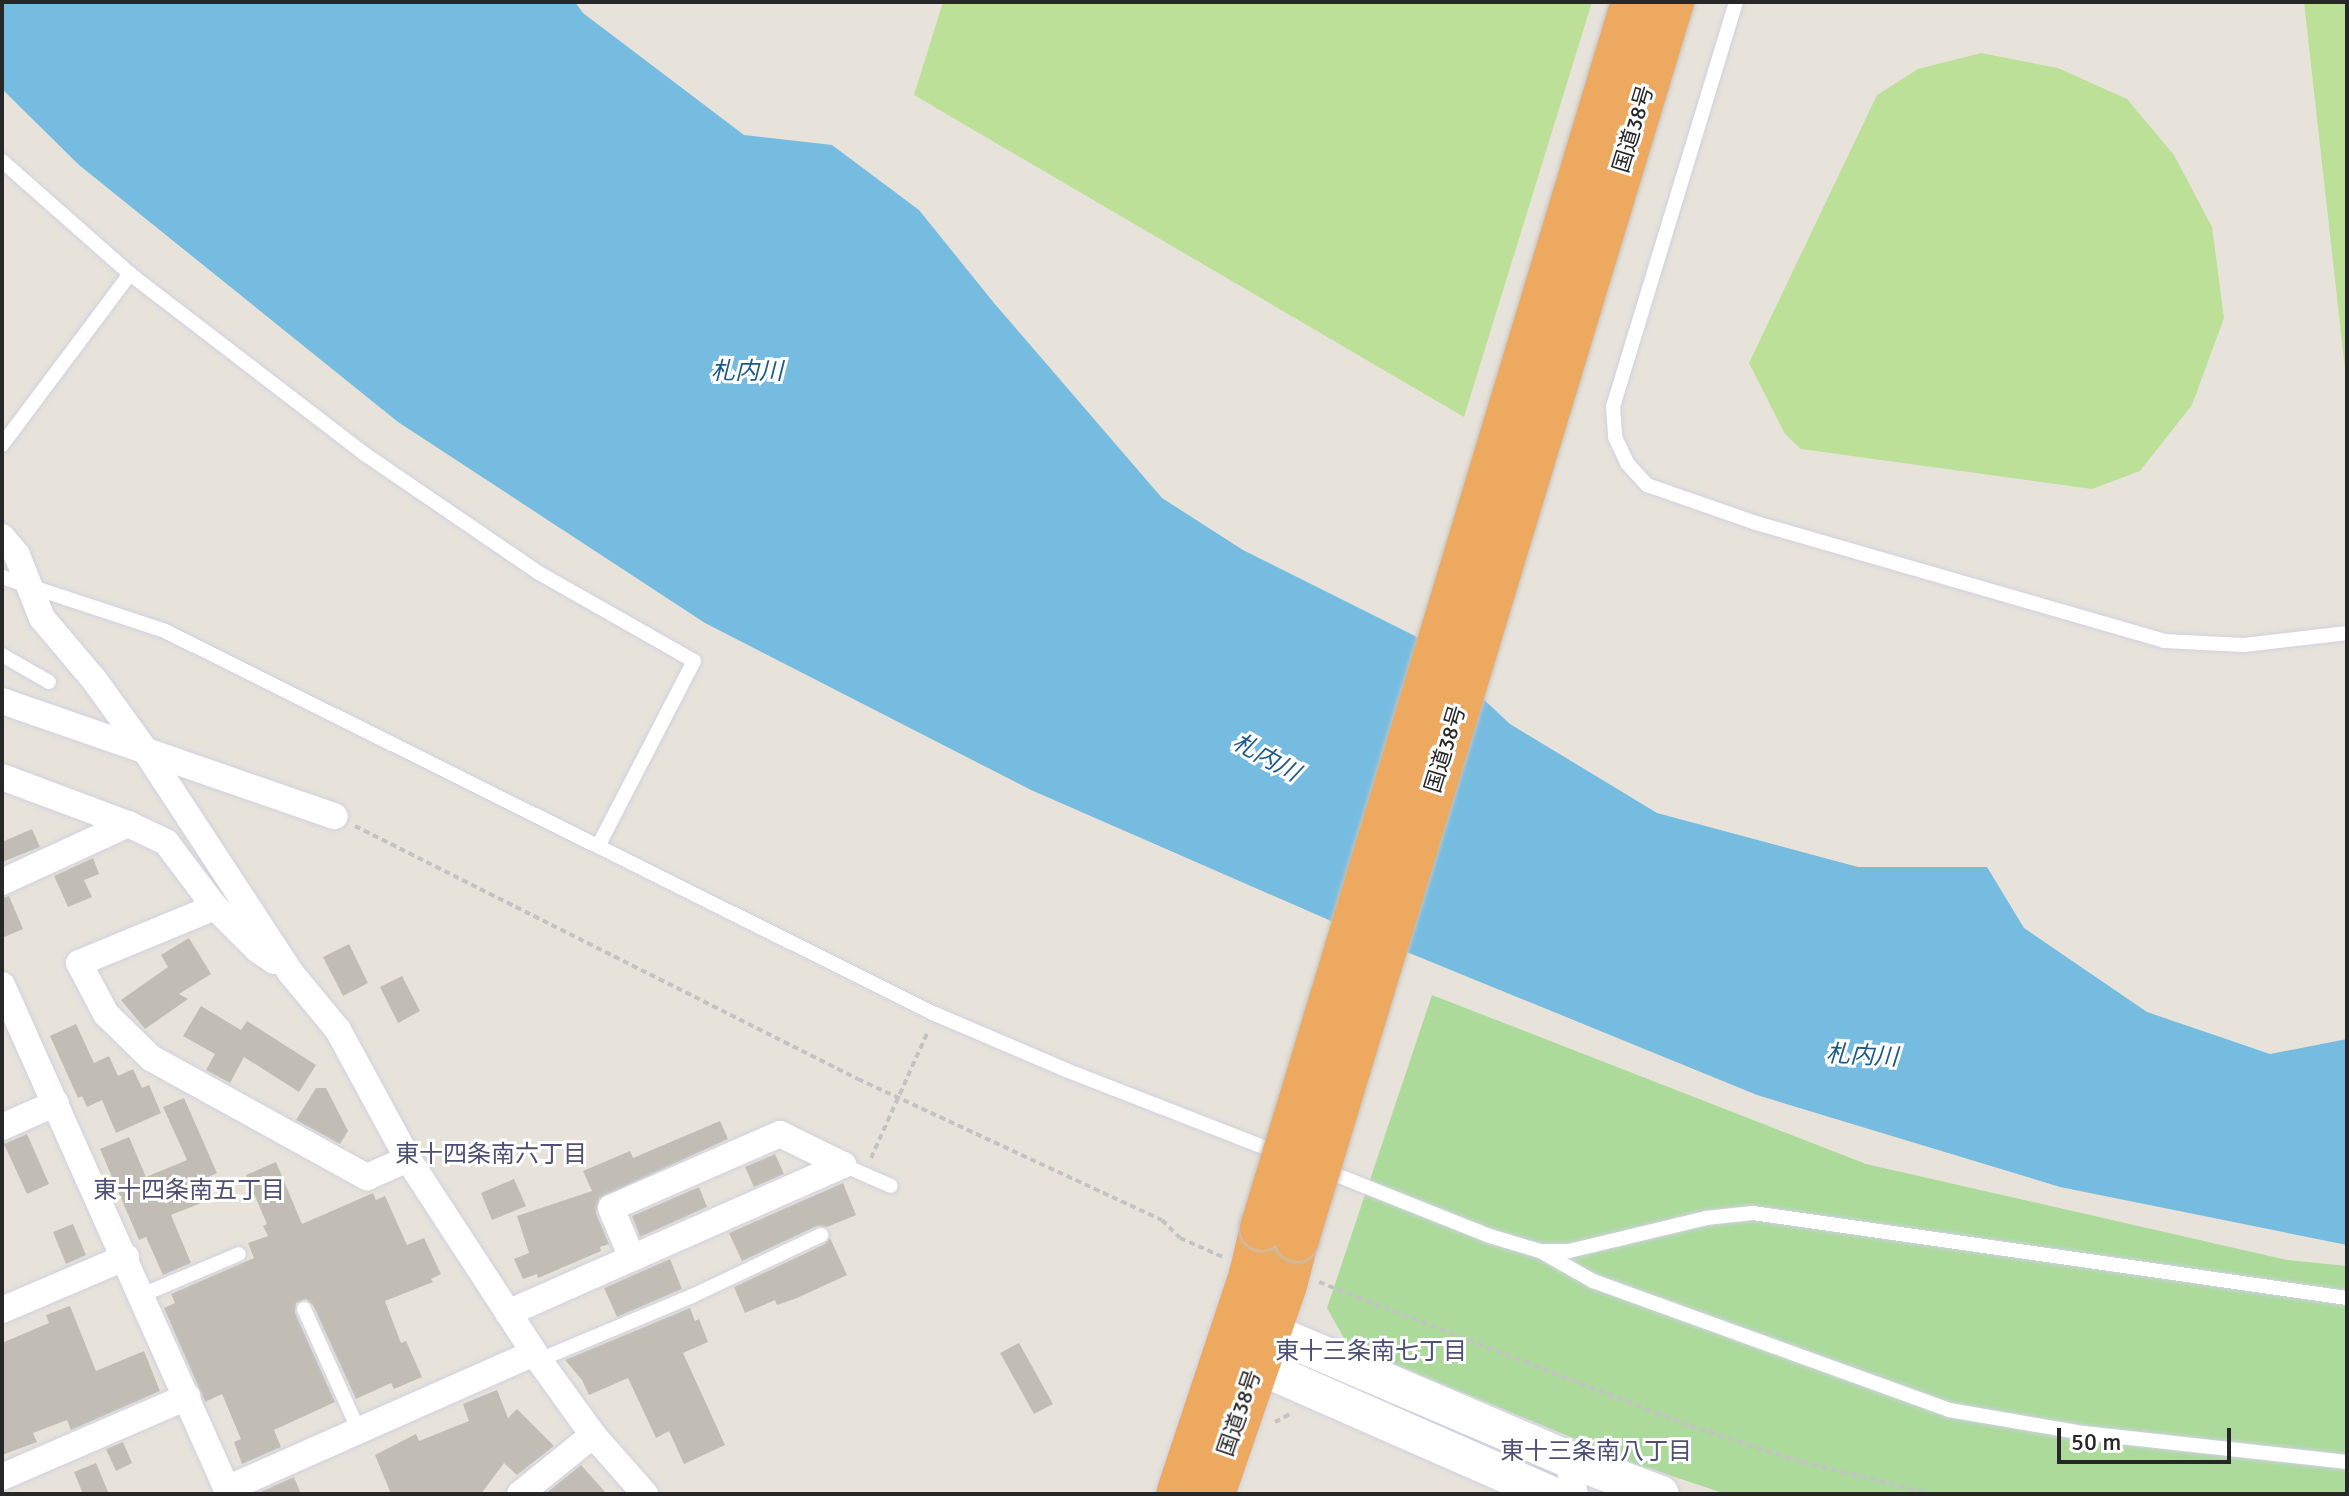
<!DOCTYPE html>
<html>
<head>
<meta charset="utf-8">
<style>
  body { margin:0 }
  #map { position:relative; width:2349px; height:1496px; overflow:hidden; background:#e8e3da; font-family:Signika,"Noto Sans JP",sans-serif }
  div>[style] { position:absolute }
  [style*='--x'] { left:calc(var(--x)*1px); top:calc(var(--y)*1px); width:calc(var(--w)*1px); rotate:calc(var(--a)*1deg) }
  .green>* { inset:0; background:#abda9b }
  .pitch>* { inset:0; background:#bce098 }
  .water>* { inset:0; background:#76bce1 }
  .building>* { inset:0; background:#c1bdb5 }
  .path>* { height:4px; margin-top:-2px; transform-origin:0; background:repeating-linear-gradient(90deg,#c3c3c3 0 6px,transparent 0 10px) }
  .roads { filter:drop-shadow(0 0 2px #cfd1df) drop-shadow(0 0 2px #cfd1df) }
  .lane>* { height:14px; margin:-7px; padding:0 7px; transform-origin:7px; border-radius:7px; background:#fff }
  .street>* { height:26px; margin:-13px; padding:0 13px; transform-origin:13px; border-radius:13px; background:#fff }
  .secondary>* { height:36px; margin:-18px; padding:0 18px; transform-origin:18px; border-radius:18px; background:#fff }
  .highway>* { height:44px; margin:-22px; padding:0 22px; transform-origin:22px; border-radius:22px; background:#eda960 }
  .bridges { filter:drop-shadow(0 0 2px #c3c3c3) drop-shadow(0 0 2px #c3c3c3) }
  .highway-bridge>* { height:44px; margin:-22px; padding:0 22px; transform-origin:22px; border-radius:22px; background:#eda960 }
  span { translate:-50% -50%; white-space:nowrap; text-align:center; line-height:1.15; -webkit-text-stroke:6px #fff; paint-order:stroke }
  .street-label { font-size:22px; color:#272727 }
  .water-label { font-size:24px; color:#1a5988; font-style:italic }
  .neighbourhood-label { font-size:24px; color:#4d5072 }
  .frame { position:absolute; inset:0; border:4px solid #272727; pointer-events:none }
  .scale { position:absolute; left:2057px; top:1428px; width:174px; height:36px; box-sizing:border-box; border:4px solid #272727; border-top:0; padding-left:10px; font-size:24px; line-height:28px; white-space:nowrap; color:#272727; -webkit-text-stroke:6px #fff; paint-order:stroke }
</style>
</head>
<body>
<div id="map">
  <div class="green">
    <i style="clip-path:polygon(1432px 995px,1866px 1164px,2287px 1260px,2347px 1266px,2347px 1494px,1726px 1494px,1633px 1463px,1348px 1345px,1327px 1308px)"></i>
  </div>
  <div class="pitch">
    <i style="clip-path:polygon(943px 2px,1592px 2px,1464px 417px,914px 95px)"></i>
    <i style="clip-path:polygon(2304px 2px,2347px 2px,2347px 387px)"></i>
    <i style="clip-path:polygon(1981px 53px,2058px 68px,2127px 99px,2174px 155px,2212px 227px,2224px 318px,2192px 405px,2140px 471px,2092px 489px,1801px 449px,1785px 434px,1749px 363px,1877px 95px,1918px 69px)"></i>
  </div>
  <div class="water">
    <i style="clip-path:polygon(2px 2px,575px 2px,583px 13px,744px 135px,832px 145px,919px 210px,994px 303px,1162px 498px,1243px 550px,1417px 637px,1510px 724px,1657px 813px,1858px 867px,1987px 867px,2024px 928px,2147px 1012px,2270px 1054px,2347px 1039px,2347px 1245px,2060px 1187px,1757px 1095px,1331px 921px,1031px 790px,705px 623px,398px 422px,79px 165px,2px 89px)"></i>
  </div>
  <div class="building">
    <i style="clip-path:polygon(32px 829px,40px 847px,2px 862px,2px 842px)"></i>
    <i style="clip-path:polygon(93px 858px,99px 874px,84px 880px,92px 897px,68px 907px,54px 876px)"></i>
    <i style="clip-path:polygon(9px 896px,23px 929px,2px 938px,2px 898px)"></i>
    <i style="clip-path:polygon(189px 938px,211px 974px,179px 994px,188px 999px,145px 1029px,121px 1000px,168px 967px,161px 955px)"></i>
    <i style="clip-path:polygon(349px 944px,368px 983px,343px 996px,323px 957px)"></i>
    <i style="clip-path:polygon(402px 976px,420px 1011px,398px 1023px,380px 987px)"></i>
    <i style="clip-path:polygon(201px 1006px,241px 1030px,247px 1021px,316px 1065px,299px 1092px,244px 1057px,230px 1083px,206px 1070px,215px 1054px,183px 1036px)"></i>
    <i style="clip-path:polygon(76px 1024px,94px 1063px,109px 1056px,118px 1076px,133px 1069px,142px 1088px,149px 1085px,161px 1113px,116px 1133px,102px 1100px,87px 1107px,82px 1096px,78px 1098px,50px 1036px)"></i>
    <i style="clip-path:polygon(316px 1088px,326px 1088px,348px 1131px,340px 1144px,296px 1120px)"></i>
    <i style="clip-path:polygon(184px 1098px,217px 1173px,192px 1184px,201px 1203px,171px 1215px,191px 1263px,163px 1275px,146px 1237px,139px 1240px,100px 1149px,129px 1137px,146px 1177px,187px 1160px,163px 1107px)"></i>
    <i style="clip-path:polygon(720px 1121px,728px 1139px,599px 1198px,596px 1213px,609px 1244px,600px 1247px,601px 1251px,538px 1278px,537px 1274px,523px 1279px,514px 1259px,529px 1253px,517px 1216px,592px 1191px,583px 1171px,630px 1151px,633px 1158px)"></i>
    <i style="clip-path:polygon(27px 1134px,49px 1184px,27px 1194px,4px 1144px)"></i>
    <i style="clip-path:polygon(775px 1154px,784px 1174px,754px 1187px,745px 1167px)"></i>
    <i style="clip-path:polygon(276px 1162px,302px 1224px,373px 1193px,376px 1200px,385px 1196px,407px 1245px,424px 1238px,441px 1274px,431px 1279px,433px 1282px,385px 1301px,401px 1343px,406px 1341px,422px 1377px,394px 1389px,391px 1383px,356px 1399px,313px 1305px,306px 1299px,296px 1303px,295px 1313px,335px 1402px,274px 1430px,281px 1447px,242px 1464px,234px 1442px,241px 1439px,222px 1394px,205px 1402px,164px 1308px,175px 1303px,171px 1294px,254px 1258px,248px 1243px,268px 1236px,263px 1226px,267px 1224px,246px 1175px)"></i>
    <i style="clip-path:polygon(514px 1179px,526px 1206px,492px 1220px,481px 1193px)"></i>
    <i style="clip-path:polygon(843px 1183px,856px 1215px,827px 1227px,817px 1226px,742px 1261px,729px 1233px)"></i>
    <i style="clip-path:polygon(699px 1187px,707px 1207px,640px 1237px,632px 1216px)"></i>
    <i style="clip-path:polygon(73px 1224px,86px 1255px,66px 1264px,53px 1232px)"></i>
    <i style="clip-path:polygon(830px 1238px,847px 1275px,797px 1298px,777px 1305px,775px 1300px,745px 1313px,734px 1287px,825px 1244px)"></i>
    <i style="clip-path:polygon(670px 1259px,682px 1289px,617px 1317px,604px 1288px)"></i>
    <i style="clip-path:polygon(70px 1306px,96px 1371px,144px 1351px,160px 1391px,71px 1430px,67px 1420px,33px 1433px,37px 1442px,2px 1455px,2px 1343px,49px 1323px,46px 1315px)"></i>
    <i style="clip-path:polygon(690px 1308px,695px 1321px,699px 1319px,708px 1342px,683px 1353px,725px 1445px,684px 1464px,669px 1431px,656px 1438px,628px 1378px,589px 1395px,582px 1380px,565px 1360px)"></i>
    <i style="clip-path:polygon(1019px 1343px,1053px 1404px,1034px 1414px,1000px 1353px)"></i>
    <i style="clip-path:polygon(497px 1390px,508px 1418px,517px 1409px,554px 1446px,517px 1475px,504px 1463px,481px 1494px,391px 1494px,375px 1455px,416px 1434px,419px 1441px,469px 1421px,463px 1404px)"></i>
    <i style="clip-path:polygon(123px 1442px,132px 1463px,116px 1471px,106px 1449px)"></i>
    <i style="clip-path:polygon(96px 1463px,109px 1494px,83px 1494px,74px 1472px)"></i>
    <i style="clip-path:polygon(581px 1465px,607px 1494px,545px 1494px)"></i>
    <i style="clip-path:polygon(294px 1477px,301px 1494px,258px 1494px,258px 1493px)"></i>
  </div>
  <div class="path">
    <i style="--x:355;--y:826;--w:563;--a:26.7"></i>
    <i style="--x:858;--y:1079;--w:335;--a:24.9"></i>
    <i style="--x:1162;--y:1220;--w:25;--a:45"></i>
    <i style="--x:1180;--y:1238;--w:47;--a:23.8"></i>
    <i style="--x:871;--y:1158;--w:139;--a:-65.8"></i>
    <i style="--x:1319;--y:1282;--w:398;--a:21.2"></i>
    <i style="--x:1690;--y:1426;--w:118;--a:17.8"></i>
    <i style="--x:1802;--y:1462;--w:134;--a:13.8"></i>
    <i style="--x:1275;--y:1422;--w:19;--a:-28"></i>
  </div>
  <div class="roads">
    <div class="lane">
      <i style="--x:1736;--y:2;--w:422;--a:106.9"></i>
      <i style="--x:1613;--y:406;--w:31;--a:86"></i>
      <i style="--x:1615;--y:437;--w:29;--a:65"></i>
      <i style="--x:1627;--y:463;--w:30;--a:48"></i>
      <i style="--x:1647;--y:485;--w:115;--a:19.2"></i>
      <i style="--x:1756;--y:523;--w:425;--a:16.1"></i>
      <i style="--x:2164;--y:641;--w:80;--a:2.9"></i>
      <i style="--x:2244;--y:645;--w:104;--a:-6.6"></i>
      <i style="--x:2;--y:161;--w:171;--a:41.4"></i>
      <i style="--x:130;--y:274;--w:297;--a:37.5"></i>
      <i style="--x:366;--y:455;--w:209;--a:34.3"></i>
      <i style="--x:539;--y:573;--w:178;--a:29.6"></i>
      <i style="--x:694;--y:661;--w:208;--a:117.4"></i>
      <i style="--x:2;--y:445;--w:214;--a:-53.2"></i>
      <i style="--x:2;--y:577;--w:172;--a:18.3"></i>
      <i style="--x:165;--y:631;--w:860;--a:26.45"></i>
      <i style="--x:935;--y:1014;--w:142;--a:23.1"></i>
      <i style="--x:1066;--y:1070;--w:229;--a:21.3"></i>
      <i style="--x:2;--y:655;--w:54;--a:29.9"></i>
      <i style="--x:843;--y:1165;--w:52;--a:23.6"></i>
      <i style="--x:1324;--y:1170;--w:179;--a:21.7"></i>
      <i style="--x:1490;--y:1236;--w:52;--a:16.7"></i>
      <i style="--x:1540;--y:1251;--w:29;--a:0"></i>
      <i style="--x:1569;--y:1251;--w:141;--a:-13.5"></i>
      <i style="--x:1706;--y:1218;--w:47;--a:-6.1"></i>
      <i style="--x:1753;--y:1213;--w:600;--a:8.14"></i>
      <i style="--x:1542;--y:1252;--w:59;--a:29.6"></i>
      <i style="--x:1593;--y:1281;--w:379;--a:19.9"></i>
      <i style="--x:1949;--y:1410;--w:137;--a:9.7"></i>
      <i style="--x:2084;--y:1433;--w:265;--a:6.3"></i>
      <i style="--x:142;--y:1295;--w:105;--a:-22.9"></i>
      <i style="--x:304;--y:1309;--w:134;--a:65.7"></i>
      <i style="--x:539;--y:1360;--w:166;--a:-22.7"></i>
      <i style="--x:692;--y:1296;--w:143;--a:-25.3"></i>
    </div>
    <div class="street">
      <i style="--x:2;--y:537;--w:23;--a:50"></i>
      <i style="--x:17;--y:555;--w:68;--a:68.4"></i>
      <i style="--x:42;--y:618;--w:82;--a:49.9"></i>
      <i style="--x:95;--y:681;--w:85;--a:54.1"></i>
      <i style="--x:145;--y:750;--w:265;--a:56.8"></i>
      <i style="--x:290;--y:972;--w:75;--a:50.4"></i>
      <i style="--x:338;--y:1030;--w:147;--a:61.5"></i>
      <i style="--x:408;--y:1159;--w:240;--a:56.9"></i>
      <i style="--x:539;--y:1360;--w:92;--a:54.2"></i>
      <i style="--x:593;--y:1435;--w:79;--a:48.6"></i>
      <i style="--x:2;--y:701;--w:352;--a:19.1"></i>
      <i style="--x:2;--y:777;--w:134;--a:20.5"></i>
      <i style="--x:2;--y:882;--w:139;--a:-24.7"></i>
      <i style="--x:128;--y:824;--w:42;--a:25.3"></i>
      <i style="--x:166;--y:842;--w:81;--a:53"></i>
      <i style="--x:215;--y:907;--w:59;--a:45"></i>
      <i style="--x:257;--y:949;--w:21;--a:35"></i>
      <i style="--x:215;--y:907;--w:147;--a:157.6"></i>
      <i style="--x:79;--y:963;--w:58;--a:62.1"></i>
      <i style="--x:106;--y:1014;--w:63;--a:44.4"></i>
      <i style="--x:151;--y:1058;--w:247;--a:28.9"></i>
      <i style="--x:367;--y:1177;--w:45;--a:-23.7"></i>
      <i style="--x:2;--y:985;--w:557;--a:65.96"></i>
      <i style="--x:2;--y:1127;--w:59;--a:-24"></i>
      <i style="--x:2;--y:1310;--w:135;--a:-23.1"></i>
      <i style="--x:508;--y:1313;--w:136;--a:-23.9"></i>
      <i style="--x:632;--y:1258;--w:231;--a:-23.8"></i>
      <i style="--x:843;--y:1165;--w:70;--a:-153.8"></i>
      <i style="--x:780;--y:1134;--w:184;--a:156.4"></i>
      <i style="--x:611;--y:1208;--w:54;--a:67.2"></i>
      <i style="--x:1568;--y:1459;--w:36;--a:79"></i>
      <i style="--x:2;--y:1477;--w:202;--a:-23.4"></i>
      <i style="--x:227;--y:1489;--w:336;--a:-23.9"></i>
      <i style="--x:520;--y:1494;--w:94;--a:-38.9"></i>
    </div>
    <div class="secondary">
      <i style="--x:1246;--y:1321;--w:350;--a:23.2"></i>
      <i style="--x:1568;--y:1459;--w:99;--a:20.6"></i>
      <i style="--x:1233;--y:1355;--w:346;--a:23.7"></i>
    </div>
    <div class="highway">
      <i style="--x:1178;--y:1494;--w:232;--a:-71.6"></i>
      <i style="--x:1251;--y:1274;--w:47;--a:-76.6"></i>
      <i style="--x:1213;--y:1494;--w:221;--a:-71"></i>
      <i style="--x:1285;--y:1285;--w:48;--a:-75.4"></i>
    </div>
  </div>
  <div class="bridges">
    <div class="highway-bridge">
      <i style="--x:1262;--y:1228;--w:1281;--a:-73.16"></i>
      <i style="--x:1297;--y:1239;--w:1293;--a:-73.14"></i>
    </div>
  </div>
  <div class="street-label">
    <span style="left:1633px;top:129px;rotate:-73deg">国道38号</span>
    <span style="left:1445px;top:749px;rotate:-73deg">国道38号</span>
    <span style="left:1239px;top:1413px;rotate:-71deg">国道38号</span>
  </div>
  <div class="water-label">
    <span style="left:747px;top:372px">札内川</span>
    <span style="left:1266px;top:758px;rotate:29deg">札内川</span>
    <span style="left:1862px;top:1056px;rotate:3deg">札内川</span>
  </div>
  <div class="neighbourhood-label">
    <span style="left:491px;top:1155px">東十四条南六丁目</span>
    <span style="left:189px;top:1191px">東十四条南五丁目</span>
    <span style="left:1371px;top:1352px">東十三条南七丁目</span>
    <span style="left:1596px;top:1452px">東十三条南八丁目</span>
  </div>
  <div class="frame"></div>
  <div class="scale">50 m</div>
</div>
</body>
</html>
